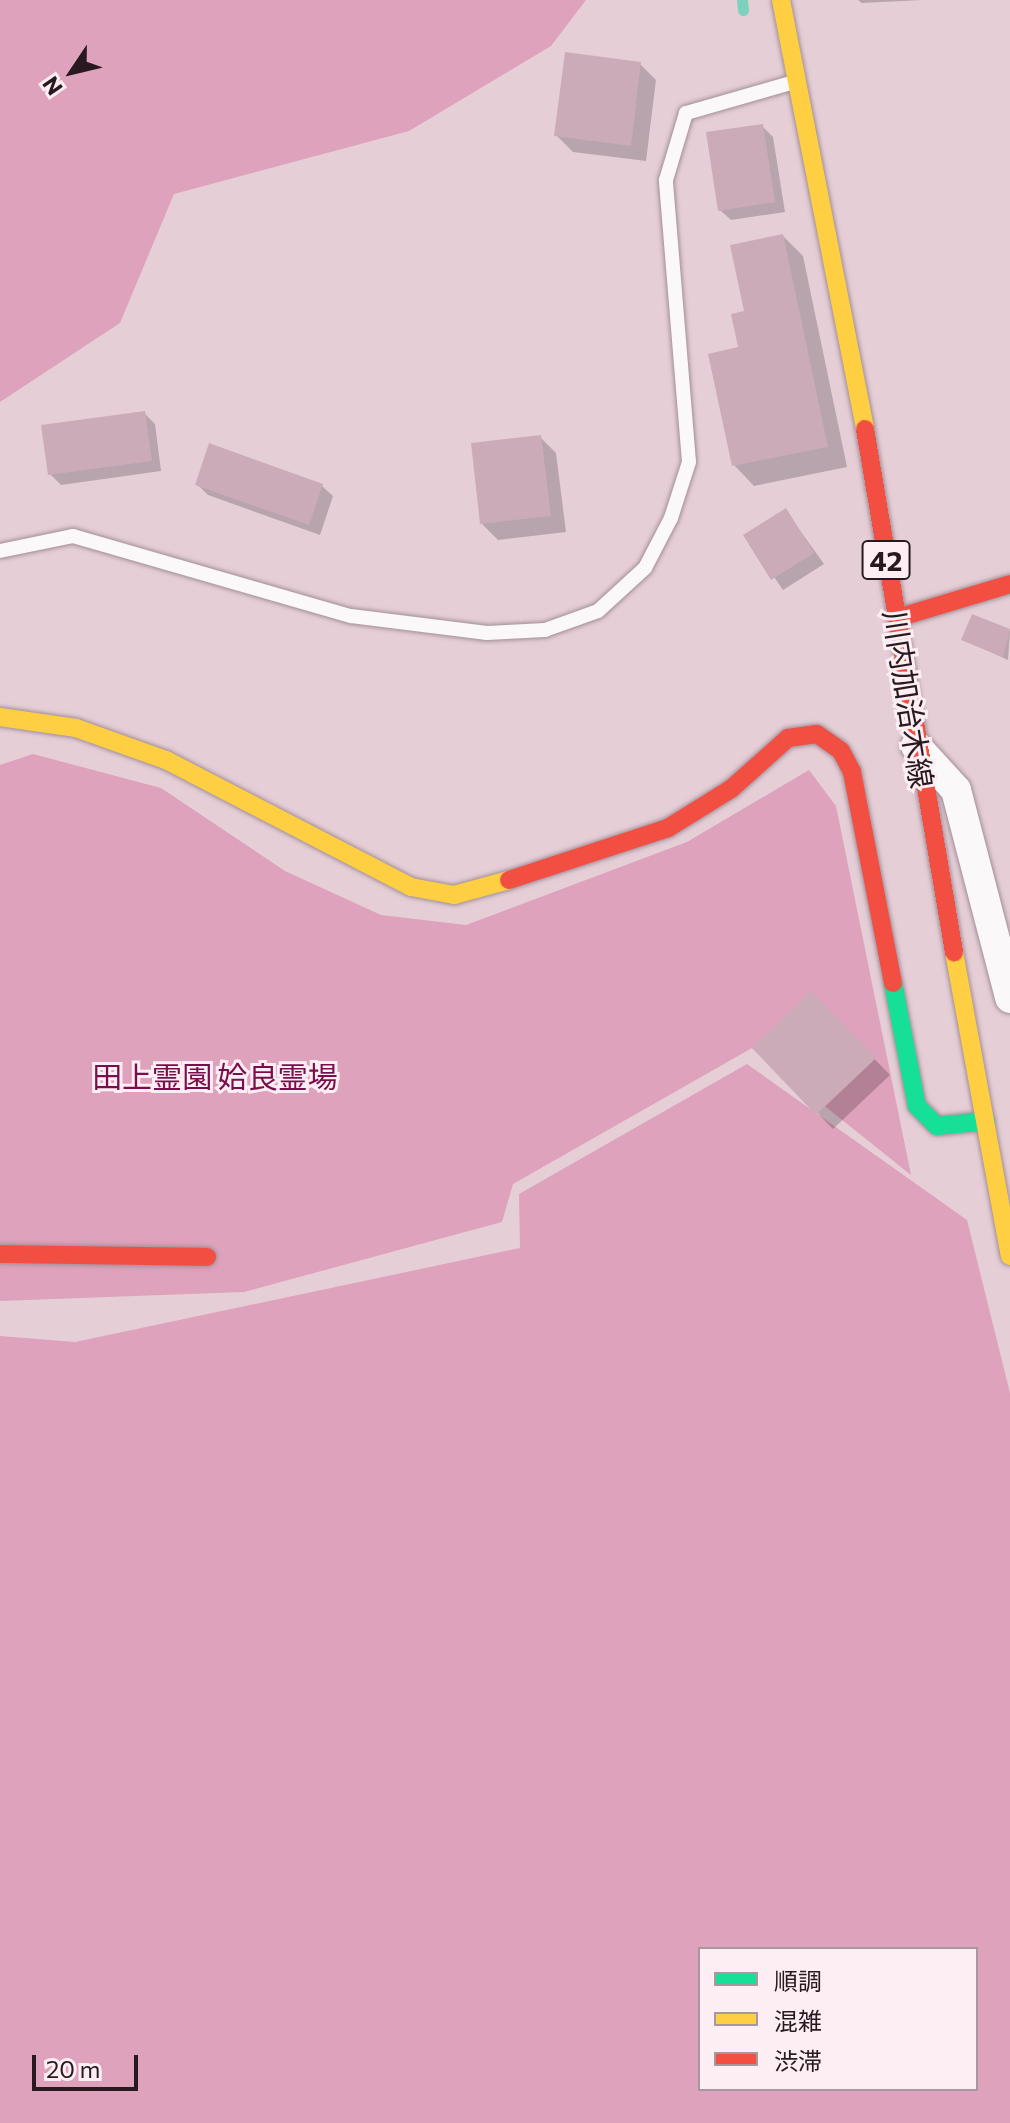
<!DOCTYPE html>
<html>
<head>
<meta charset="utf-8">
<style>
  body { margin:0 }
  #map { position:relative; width:1010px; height:2123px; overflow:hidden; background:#e6ced7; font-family:Commissioner,"Noto Sans JP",sans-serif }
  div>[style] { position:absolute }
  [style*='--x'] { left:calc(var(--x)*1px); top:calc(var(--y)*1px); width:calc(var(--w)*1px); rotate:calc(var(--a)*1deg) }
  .green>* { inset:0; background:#dfa2bc }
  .shadow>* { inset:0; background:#0003 }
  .stream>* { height:11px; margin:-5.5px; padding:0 5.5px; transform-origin:5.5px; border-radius:5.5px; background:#7cd2bd }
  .building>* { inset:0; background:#ccabb9 }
  .roads { filter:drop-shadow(0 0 2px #a28f97) drop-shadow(0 0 2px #a28f97) }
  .lane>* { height:14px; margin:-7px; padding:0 7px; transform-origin:7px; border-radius:7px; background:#fbf8f9 }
  .street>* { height:30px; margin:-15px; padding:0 15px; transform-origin:15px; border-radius:15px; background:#fbf8f9 }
  .fast>* { height:18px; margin:-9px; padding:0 9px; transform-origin:9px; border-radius:9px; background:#16e098 }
  .slow>* { height:18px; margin:-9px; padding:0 9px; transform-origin:9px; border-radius:9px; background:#ffcf43 }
  .jam>* { height:18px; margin:-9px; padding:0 9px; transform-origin:9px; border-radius:9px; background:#f24e42 }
  span { translate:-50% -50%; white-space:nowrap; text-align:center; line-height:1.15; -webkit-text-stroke:6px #fceef3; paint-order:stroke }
  .shield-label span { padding:2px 6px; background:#fceef3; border:2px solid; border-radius:6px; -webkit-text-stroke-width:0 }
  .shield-label { font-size:28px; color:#28181f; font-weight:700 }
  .street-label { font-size:30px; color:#28181f }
  .park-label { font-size:30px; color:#7a0d4b }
  .legend { position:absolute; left:698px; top:1947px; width:280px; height:144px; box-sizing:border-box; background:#fceef3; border:2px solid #a7989e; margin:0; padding:10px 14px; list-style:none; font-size:24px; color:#28181f }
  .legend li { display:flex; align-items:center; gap:16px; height:40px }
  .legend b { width:40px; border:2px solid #a7989e }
  .north { position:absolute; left:32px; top:32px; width:80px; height:80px; -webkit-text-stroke:6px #fceef3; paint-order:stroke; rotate:235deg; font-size:22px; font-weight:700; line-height:32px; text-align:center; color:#28181f }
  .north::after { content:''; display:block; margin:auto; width:28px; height:36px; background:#28181f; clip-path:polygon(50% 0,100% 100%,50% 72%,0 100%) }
  .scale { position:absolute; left:32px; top:2055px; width:106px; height:36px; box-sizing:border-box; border:4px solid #28181f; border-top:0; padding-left:10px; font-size:24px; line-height:28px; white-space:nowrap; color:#28181f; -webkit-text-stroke:6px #fceef3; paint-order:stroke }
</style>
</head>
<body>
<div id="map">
  <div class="green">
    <i style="clip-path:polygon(0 0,586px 0,551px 46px,409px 131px,174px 194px,120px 323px,0 402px)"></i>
    <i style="clip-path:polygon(33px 754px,161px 788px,285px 871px,381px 915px,466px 925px,687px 842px,809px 770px,836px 806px,911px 1175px,752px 1048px,513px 1184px,502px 1222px,244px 1292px,0 1301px,0 765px)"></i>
    <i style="clip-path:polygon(evenodd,747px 1064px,967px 1220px,1010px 1393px,1010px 2123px,0 2123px,0 1336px,75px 1342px,520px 1248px,519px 1194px,747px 1064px,700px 1949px,976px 1949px,976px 2089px,700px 2089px,700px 1949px)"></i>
  </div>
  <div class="shadow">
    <i style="clip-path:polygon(858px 0,922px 0,862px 3px)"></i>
    <i style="clip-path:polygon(640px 64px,656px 80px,646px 161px,573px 152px,557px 136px)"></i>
    <i style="clip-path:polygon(762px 126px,773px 137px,785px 212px,731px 220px,720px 210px)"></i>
    <i style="clip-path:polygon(783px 236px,803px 256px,847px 467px,754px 486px,734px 465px,741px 349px,746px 313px)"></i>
    <i style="clip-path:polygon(144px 413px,155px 424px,161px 471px,61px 485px,50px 474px)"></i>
    <i style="clip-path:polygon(540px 437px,556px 453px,566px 532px,498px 540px,482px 524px)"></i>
    <i style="clip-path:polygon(197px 484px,322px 486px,333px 496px,320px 535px,208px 495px)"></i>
    <i style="clip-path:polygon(786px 511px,824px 564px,783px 590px,746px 536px)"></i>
    <i style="clip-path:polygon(973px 616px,1010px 631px,1008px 660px,964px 640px)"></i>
    <i style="clip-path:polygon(811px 994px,890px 1075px,833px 1129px,754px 1048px)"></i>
  </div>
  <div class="stream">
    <i style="--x:742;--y:0;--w:10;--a:84"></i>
  </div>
  <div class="building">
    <i style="clip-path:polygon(565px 52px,641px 62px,631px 146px,554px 136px)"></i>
    <i style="clip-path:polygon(763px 124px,775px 202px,718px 211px,706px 132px)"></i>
    <i style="clip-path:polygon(783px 234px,828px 447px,732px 466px,708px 354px,738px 347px,731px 314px,744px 311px,730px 245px)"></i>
    <i style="clip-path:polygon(145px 411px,152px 461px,48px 475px,41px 425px)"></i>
    <i style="clip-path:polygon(541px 435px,551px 516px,480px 524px,471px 443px)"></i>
    <i style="clip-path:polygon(209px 443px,323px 484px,309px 525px,195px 485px)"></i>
    <i style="clip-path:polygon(786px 508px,814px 553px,771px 580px,743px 535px)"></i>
    <i style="clip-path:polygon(972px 614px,1010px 629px,1003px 657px,961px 640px)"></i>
    <i style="clip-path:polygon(811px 991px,876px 1058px,816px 1115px,752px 1048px)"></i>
  </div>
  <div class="roads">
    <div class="lane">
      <i style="--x:0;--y:551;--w:75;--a:-11.6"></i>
      <i style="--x:73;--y:536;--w:289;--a:16.1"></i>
      <i style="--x:351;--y:616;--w:137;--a:7.1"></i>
      <i style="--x:487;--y:633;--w:58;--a:-3"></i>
      <i style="--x:545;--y:630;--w:56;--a:-19.7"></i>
      <i style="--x:598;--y:611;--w:64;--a:-42.5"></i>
      <i style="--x:645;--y:568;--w:56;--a:-62.5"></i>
      <i style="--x:671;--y:518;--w:59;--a:-72.2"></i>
      <i style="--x:689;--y:462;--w:283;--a:-94.7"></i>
      <i style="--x:666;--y:180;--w:70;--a:-73.4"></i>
      <i style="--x:686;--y:113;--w:112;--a:-16"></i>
    </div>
    <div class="street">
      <i style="--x:916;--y:746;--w:59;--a:47.7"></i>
      <i style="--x:956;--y:790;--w:215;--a:75.4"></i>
    </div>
    <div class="fast">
      <i style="--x:893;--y:983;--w:125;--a:79"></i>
      <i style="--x:917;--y:1106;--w:28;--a:45"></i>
      <i style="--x:937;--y:1126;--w:49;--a:-5.8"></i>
    </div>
    <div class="slow">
      <i style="--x:781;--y:0;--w:437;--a:78.9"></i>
      <i style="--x:0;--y:717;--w:77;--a:8.2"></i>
      <i style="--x:76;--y:728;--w:96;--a:19.6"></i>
      <i style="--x:166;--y:760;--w:276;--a:27.4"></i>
      <i style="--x:411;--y:887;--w:44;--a:10.5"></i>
      <i style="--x:454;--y:895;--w:57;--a:-15.3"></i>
      <i style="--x:954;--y:952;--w:309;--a:79.6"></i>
    </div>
    <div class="jam">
      <i style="--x:865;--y:429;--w:531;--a:80.34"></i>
      <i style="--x:897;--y:618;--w:118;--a:-16.7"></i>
      <i style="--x:509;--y:880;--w:167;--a:-18.1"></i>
      <i style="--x:668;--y:828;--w:74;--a:-31.8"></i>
      <i style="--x:731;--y:789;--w:76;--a:-41.8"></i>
      <i style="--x:788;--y:738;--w:29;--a:-8"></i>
      <i style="--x:817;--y:734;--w:29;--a:35"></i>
      <i style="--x:841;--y:751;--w:24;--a:62"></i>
      <i style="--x:852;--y:772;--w:215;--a:79"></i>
      <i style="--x:0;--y:1254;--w:207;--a:0.8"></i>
    </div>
  </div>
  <div class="shield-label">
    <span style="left:886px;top:560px">42</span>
  </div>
  <div class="street-label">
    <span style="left:909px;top:699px;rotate:81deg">川内加治木線</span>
  </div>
  <div class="park-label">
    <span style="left:215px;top:1076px">田上霊園 姶良霊場</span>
  </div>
  <ul class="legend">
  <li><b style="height:10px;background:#16e098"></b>順調</li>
  <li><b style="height:10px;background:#ffcf43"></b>混雑</li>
  <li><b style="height:10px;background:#f24e42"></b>渋滞</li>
  </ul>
  <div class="north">N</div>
  <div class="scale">20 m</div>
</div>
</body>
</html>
